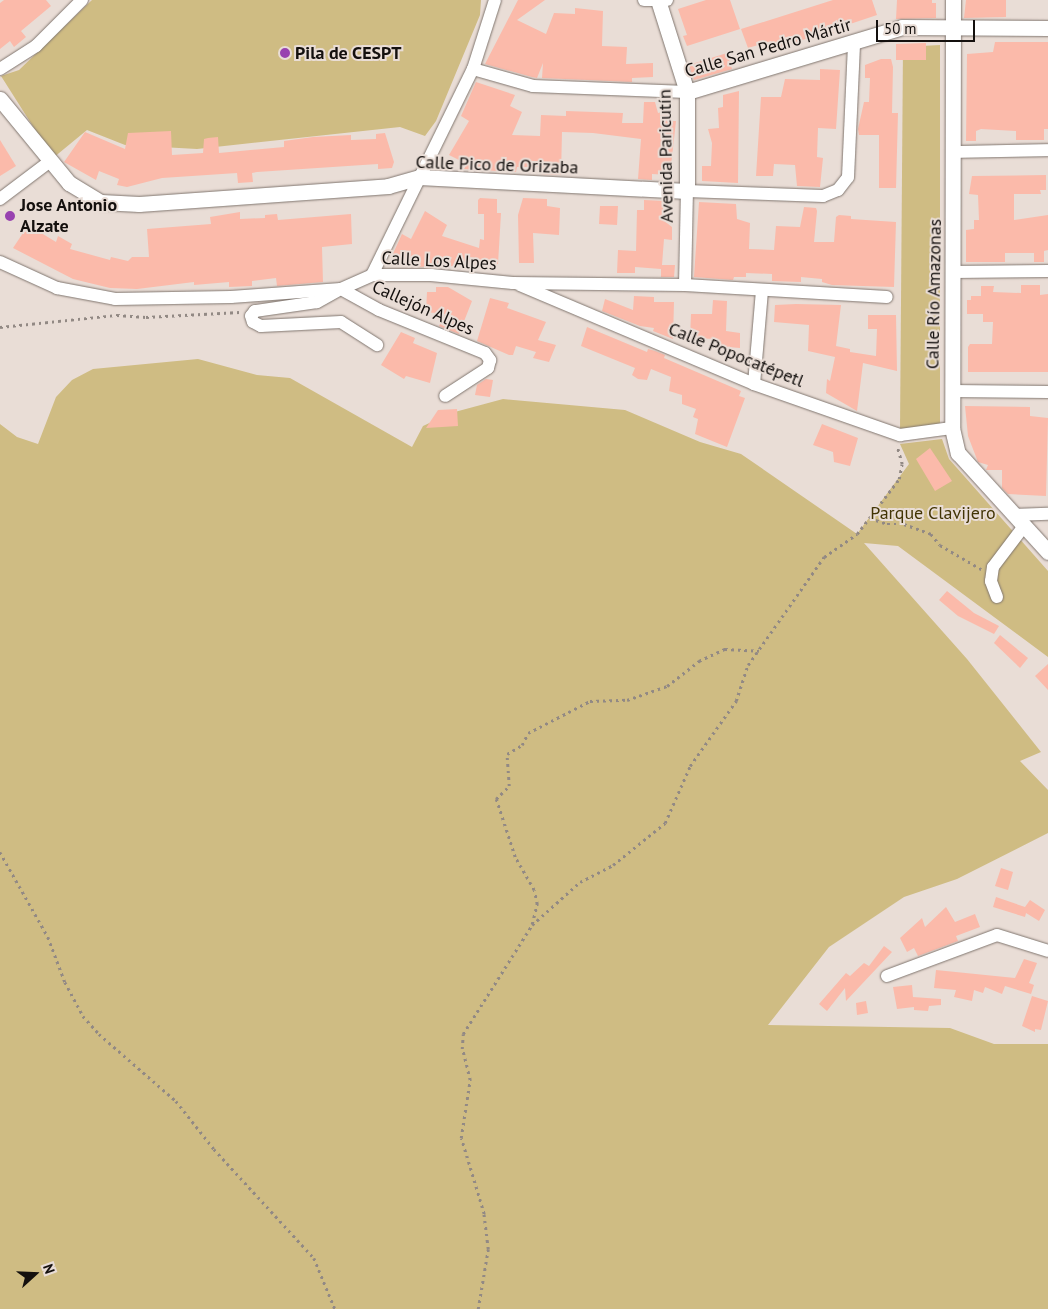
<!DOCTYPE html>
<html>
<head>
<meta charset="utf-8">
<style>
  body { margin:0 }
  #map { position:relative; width:1048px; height:1309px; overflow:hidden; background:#e9ddd6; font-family:"PT Sans",sans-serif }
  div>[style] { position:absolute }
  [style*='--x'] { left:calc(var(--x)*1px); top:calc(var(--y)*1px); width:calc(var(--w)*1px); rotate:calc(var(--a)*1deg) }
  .green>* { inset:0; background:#cfbc83 }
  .building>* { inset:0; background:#fbbaaa }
  .path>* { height:2.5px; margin-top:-1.25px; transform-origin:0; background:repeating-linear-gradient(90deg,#928984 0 2.5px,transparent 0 6.5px) }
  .roads { filter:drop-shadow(0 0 1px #80766f) drop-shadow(0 0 1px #80766f) }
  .minor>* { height:12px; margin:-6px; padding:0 6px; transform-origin:6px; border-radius:6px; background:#fff }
  .tertiary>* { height:15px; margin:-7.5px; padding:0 7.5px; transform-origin:7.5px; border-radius:7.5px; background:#fff }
  .dots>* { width:14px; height:14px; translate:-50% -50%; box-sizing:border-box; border:2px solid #e9ddd6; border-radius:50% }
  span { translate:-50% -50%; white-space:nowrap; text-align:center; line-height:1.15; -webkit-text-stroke:4px #e9ddd6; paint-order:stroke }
  .street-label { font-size:18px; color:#14100e }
  .poi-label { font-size:18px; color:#14100e; font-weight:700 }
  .left { translate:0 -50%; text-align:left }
  .park-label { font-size:18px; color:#423404 }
  .north { position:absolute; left:10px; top:1249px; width:50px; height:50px; -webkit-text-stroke:4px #e9ddd6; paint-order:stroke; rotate:70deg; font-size:14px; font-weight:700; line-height:20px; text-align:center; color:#14100e }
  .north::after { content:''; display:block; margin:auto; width:18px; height:22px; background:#14100e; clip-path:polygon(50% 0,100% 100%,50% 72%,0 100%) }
  .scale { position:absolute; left:876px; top:20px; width:99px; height:22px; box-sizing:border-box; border:2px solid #14100e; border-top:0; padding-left:6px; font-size:15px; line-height:18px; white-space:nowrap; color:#14100e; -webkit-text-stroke:4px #e9ddd6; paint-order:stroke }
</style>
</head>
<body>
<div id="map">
  <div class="green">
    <i style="clip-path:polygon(92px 0,481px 0,480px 15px,436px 121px,425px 136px,400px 127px,197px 149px,125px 145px,87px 130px,53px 158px,1px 76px,19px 70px)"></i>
    <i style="clip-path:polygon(940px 45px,940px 425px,900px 431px,903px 47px)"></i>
    <i style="clip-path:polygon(198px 359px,257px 375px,290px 378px,412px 447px,423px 426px,451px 413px,503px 399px,625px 410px,700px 442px,741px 454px,857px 534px,909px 464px,900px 444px,942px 439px,949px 459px,1048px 571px,1048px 657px,898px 546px,864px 543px,967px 659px,1041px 752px,1020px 761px,1048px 790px,1048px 833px,957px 879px,904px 897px,829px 947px,768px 1025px,950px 1028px,994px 1044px,1048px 1044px,1048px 1309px,0 1309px,0 424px,17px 437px,38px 444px,56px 397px,72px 380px,93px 369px)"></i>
  </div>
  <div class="building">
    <i style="clip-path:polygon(4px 0,46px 0,51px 6px,21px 31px,26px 37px,14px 47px,10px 41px,0 49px,0 3px)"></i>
    <i style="clip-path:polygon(518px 0,545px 0,517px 20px,546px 34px,554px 13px,575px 14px,575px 8px,603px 11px,602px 46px,627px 47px,626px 64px,653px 63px,653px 77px,632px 78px,632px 82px,542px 78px,543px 63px,537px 78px,532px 77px,485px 64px)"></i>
    <i style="clip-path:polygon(706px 0,730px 0,740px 29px,687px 46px,683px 36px,687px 35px,678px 9px)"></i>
    <i style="clip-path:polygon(833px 0,872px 0,877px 15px,832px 30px,834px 33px,819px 38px,818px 35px,774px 49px,771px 41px,748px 48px,741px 29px)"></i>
    <i style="clip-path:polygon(897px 0,932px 0,932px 3px,936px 3px,936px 18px,896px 19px)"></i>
    <i style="clip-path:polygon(966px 0,1006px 0,1006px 17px,964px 18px)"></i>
    <i style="clip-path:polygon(995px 42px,1048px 42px,1048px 129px,1044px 129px,1044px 140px,1016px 140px,1016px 131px,981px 129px,976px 131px,976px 141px,966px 141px,967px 54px,993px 52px)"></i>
    <i style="clip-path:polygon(926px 43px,926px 60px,896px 60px,896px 44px)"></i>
    <i style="clip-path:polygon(727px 53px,732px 69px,694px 80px,689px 65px)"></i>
    <i style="clip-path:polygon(881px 59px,891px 59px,893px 67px,892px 113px,898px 113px,896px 188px,879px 188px,879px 135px,859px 135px,858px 129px,864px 102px,869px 102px,870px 78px,865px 78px,865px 65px)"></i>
    <i style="clip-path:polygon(820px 69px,840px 70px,836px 129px,818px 128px,817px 157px,823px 158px,820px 187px,797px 186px,795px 165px,774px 164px,773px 176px,756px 176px,761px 97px,781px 97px,785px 79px,820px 80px)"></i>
    <i style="clip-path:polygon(476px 82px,515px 95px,510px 106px,522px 112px,512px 135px,540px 136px,541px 115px,566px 116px,566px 111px,623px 113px,622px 123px,643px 123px,644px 102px,655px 102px,658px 113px,669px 110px,668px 121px,676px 121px,670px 175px,652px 174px,652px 180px,638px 179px,641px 139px,593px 133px,562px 132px,561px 175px,539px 174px,540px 167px,517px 167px,516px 172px,464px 169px,467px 164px,449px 155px,469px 121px,461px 116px)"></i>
    <i style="clip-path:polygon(739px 91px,738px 183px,702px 181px,702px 166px,711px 166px,712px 143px,708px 129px,719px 128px,718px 108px,723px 107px,723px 95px)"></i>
    <i style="clip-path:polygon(171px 131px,172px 155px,203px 153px,204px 139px,208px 138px,218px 137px,219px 153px,284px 147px,284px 141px,313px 137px,351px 135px,351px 140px,376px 139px,376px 134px,385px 133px,394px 162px,392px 168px,378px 169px,378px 164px,257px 172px,252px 173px,253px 182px,238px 183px,237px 173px,162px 178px,127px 187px,117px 185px,119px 179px,99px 171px,96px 180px,64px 162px,85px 132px,125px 149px,128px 133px)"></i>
    <i style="clip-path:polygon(0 140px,16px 166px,0 176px)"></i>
    <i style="clip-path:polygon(1046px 175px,1046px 190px,1040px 190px,1041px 194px,1014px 194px,1014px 220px,1048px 215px,1048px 250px,1044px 251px,1044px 262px,1034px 262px,1034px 253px,1005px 253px,1005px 262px,966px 262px,966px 230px,974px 229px,974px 220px,979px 220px,978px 195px,969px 194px,972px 176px)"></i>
    <i style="clip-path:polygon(480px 198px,497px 199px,497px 213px,501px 213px,498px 264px,489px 263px,489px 266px,460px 261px,459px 266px,411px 267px,391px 258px,402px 234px,411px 239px,425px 211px,447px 225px,442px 236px,479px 248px,480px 239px,484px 240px,484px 214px,478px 214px,478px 200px)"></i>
    <i style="clip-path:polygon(523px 198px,547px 199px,547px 206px,560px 208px,559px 235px,533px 233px,534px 263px,519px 263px,518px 215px)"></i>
    <i style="clip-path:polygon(644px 200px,663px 201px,663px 220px,672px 227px,672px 240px,664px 239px,662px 265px,675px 265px,674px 277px,661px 277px,661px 269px,635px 267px,635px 273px,617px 273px,618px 250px,636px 251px,637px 210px,644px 210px)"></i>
    <i style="clip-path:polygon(699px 202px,736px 204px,737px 219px,750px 223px,749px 249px,774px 250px,776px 226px,800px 227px,804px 207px,816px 208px,817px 211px,814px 242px,834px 242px,836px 217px,839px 215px,851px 216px,851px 219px,896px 222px,894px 287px,832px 285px,822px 282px,822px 279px,801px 277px,801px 282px,772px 281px,772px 274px,746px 273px,746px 277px,734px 277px,733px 280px,694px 277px)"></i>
    <i style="clip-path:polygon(600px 206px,618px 206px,617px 225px,599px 224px)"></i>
    <i style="clip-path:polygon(240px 212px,240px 219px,265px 218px,265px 215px,277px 214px,278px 220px,351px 214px,352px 244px,322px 247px,323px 282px,277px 286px,276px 278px,252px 281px,252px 286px,229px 287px,229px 282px,194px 285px,194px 282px,137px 289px,110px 288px,73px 279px,13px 248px,23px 233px,33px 228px,56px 242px,58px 236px,72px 244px,70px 249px,110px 260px,111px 257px,128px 261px,132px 257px,149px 257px,147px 229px,211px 224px,210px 217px)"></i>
    <i style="clip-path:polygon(1021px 285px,1040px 285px,1040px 295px,1048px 294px,1048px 372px,968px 372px,968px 347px,970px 344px,992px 344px,993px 322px,983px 322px,983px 314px,967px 314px,967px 300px,971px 300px,971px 296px,981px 296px,981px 286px,994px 286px,993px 292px,1021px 293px)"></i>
    <i style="clip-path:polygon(436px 287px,448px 287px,472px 301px,459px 334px,439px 326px,445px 314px,426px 312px,427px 292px,436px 292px)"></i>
    <i style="clip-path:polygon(634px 296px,654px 297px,654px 302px,674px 302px,673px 339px,653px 331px,654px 328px,640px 326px,602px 311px,605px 299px,633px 310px)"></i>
    <i style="clip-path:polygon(490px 298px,509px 303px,507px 308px,546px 322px,538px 340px,556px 345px,549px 362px,533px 358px,536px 352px,516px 346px,513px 355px,509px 355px,477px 341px)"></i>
    <i style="clip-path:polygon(713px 300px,727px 301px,726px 331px,740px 333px,740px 348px,716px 346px,716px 339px,690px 338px,691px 314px,712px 314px)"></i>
    <i style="clip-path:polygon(796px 304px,841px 305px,836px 346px,850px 349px,850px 352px,876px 356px,877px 329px,868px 329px,868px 315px,896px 315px,897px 371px,863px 363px,857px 411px,826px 393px,827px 379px,830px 381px,835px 357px,808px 351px,809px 325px,774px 322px,775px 305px)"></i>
    <i style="clip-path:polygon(587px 327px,647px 352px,648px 349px,655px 351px,665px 355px,664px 358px,741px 391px,739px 396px,745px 398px,727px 447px,695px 434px,698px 419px,693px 417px,696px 409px,682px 404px,682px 395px,669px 391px,671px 377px,651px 369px,647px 380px,638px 379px,632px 375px,635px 368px,581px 346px)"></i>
    <i style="clip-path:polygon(401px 332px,415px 338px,413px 343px,437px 353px,430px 383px,406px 376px,404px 379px,381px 365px)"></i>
    <i style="clip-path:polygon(486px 379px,493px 380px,490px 397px,475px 395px,477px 385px)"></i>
    <i style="clip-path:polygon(965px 406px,1030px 407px,1030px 416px,1048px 418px,1046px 496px,1008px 494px,1002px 488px,1002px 470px,986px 470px,988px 465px,978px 462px,968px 436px)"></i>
    <i style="clip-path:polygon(457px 409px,458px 426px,426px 428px,438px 410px)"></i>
    <i style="clip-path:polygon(822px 424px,858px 438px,850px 466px,834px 462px,833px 452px,813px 445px)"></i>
    <i style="clip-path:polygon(930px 448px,952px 481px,935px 491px,916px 459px)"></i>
    <i style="clip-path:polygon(947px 591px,974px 613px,999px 626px,994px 634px,958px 616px,939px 600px)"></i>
    <i style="clip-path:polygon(1000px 635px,1028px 658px,1020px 668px,994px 643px)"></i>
    <i style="clip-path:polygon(1048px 664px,1048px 690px,1035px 676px)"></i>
    <i style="clip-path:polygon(1001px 868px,1013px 872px,1008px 890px,995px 886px)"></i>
    <i style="clip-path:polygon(996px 897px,1025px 907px,1030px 900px,1045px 910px,1039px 921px,1026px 913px,1025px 917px,993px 907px)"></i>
    <i style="clip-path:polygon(946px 907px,955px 922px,975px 914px,980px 927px,956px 936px,958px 941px,918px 956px,914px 948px,907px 952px,900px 938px,922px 918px,925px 927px)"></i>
    <i style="clip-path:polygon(884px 946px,892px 952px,846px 1001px,845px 988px,827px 1011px,819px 1004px,846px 973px,850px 976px,864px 963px,869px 966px)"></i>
    <i style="clip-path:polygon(1024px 959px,1037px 963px,1029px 983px,1034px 985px,1031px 994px,1005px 986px,1002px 994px,985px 987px,983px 993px,974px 990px,972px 1001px,954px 997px,956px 990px,934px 988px,936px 970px,1015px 978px)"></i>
    <i style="clip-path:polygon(912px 985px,913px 997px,941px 999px,941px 1005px,929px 1006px,928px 1011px,914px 1010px,914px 1007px,897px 1009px,893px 987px)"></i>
    <i style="clip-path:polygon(1032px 996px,1048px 1001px,1041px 1030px,1035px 1029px,1035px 1032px,1022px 1026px)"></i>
    <i style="clip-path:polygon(866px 1001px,868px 1013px,857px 1015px,856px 1003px)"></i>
  </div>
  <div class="path">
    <i style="--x:0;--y:327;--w:118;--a:-5.9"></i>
    <i style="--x:117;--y:315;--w:29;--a:4"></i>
    <i style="--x:146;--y:317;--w:94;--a:-3"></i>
    <i style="--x:870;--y:518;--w:18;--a:19"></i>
    <i style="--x:887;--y:524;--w:17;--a:0"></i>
    <i style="--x:904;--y:524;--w:29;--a:20"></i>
    <i style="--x:931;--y:534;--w:14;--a:51"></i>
    <i style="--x:940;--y:545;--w:48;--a:30.3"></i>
    <i style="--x:0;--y:852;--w:98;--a:60.5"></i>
    <i style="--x:48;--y:937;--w:48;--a:69.3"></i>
    <i style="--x:65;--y:982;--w:38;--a:62"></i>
    <i style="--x:83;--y:1016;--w:24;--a:48"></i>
    <i style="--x:99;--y:1034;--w:102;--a:41"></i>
    <i style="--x:176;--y:1101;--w:61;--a:51.6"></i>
    <i style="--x:214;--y:1149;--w:148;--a:47.5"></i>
    <i style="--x:314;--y:1258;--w:55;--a:67.6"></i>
    <i style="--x:532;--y:924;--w:21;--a:-76"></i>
    <i style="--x:537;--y:904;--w:14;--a:-102"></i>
    <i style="--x:534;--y:890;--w:38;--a:-120"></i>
    <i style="--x:515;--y:857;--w:61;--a:-108.1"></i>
    <i style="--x:496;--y:799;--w:18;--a:-45"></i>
    <i style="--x:509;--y:786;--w:32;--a:-94"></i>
    <i style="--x:507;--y:754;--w:17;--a:-31"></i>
    <i style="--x:522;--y:745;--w:13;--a:-63"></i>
    <i style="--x:528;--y:733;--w:70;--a:-27.3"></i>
    <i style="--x:590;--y:701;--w:37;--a:-2"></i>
    <i style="--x:627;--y:700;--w:42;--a:-19.3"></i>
    <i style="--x:667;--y:686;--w:41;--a:-38"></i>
    <i style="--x:699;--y:661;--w:29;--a:-25"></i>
    <i style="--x:725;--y:649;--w:34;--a:3"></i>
    <i style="--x:478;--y:1309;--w:61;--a:-80.5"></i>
    <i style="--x:488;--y:1249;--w:35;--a:-97"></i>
    <i style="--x:484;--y:1214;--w:79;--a:-106.8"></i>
    <i style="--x:461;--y:1138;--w:59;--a:-81.2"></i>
    <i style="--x:470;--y:1080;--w:32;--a:-104"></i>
    <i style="--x:462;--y:1049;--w:15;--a:-86"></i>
    <i style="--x:463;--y:1034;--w:129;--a:-57.7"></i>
    <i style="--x:532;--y:925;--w:64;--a:-41.9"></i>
    <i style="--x:580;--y:882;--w:37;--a:-27"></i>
    <i style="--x:613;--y:865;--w:67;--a:-38.9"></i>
    <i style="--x:665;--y:823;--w:62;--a:-66.3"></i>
    <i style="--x:690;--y:766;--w:80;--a:-54.7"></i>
    <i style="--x:736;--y:701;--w:38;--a:-72"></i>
    <i style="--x:748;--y:665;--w:132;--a:-54.9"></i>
    <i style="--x:824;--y:557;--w:40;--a:-34.9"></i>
    <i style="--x:857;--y:534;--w:69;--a:-52.6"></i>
    <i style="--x:899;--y:479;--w:15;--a:-79"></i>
    <i style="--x:902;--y:464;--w:19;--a:-106"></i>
  </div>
  <div class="roads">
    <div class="minor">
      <i style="--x:644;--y:0;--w:23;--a:0"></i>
      <i style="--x:0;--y:69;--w:43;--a:-32.6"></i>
      <i style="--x:36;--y:46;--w:65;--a:-45"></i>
      <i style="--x:473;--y:69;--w:62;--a:15.8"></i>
      <i style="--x:533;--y:86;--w:154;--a:2.2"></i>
      <i style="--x:954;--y:152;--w:94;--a:-1.2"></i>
      <i style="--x:0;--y:199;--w:61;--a:-37.1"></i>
      <i style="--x:0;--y:262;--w:63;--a:24.5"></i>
      <i style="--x:57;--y:288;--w:59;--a:10.7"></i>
      <i style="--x:115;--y:299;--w:116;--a:-1"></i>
      <i style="--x:231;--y:297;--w:110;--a:-4.2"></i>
      <i style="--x:341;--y:289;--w:34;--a:-24"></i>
      <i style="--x:372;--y:275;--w:59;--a:0"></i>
      <i style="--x:431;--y:275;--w:82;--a:5.6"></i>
      <i style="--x:513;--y:283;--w:172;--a:0.7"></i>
      <i style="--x:685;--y:285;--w:202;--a:3.4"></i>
      <i style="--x:953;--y:272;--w:95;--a:-0.6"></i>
      <i style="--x:372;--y:275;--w:229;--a:-63.9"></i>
      <i style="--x:473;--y:69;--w:72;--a:-72.3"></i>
      <i style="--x:520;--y:285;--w:254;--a:22.9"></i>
      <i style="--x:754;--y:384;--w:155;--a:19.3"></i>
      <i style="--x:900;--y:435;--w:52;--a:-7.7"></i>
      <i style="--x:685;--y:285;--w:94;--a:-88.8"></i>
      <i style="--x:687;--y:191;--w:136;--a:2.1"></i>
      <i style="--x:823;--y:196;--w:16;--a:-22"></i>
      <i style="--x:838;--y:190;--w:16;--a:-52"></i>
      <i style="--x:848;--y:177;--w:133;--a:-87.4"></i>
      <i style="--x:341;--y:289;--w:43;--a:28.9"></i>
      <i style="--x:379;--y:310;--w:114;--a:22.1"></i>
      <i style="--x:485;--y:353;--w:9;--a:54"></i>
      <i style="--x:490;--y:360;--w:8;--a:104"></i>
      <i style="--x:488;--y:368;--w:51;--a:146.9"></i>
      <i style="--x:337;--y:291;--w:23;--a:151"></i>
      <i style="--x:317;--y:302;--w:63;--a:171.7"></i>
      <i style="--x:255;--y:311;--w:6;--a:129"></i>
      <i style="--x:251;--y:316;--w:6;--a:72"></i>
      <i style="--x:253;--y:322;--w:9;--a:27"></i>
      <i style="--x:261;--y:326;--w:80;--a:-2.9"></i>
      <i style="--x:341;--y:322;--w:43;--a:32.6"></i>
      <i style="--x:754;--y:384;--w:94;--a:-85.1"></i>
      <i style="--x:952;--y:391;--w:96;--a:0.6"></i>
      <i style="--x:1013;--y:515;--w:35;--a:-2"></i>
      <i style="--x:997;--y:597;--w:17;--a:-111"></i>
      <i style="--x:991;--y:581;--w:14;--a:-82"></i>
      <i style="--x:993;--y:567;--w:51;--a:-52.9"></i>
      <i style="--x:887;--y:976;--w:117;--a:-20.4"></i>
      <i style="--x:997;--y:935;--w:53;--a:17.4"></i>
    </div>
    <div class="tertiary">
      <i style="--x:953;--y:0;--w:428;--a:90.1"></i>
      <i style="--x:952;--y:428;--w:26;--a:77"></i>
      <i style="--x:958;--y:453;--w:134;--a:47.7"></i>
      <i style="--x:687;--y:92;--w:225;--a:-16.8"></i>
      <i style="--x:902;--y:27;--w:146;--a:0.4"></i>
      <i style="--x:0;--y:99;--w:109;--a:50.6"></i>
      <i style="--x:69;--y:183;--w:37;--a:31"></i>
      <i style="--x:101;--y:202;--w:38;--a:3"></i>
      <i style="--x:139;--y:204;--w:250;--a:-4.1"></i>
      <i style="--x:388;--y:186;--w:32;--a:-16"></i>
      <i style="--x:419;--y:177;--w:268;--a:3"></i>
      <i style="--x:687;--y:191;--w:99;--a:-90"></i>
      <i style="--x:687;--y:92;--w:96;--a:-107.5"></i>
    </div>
  </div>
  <div class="dots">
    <i style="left:285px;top:53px;background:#9842b0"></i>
    <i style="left:10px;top:216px;background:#9842b0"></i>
  </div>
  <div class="street-label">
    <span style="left:768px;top:48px;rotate:-16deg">Calle San Pedro Mártir</span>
    <span style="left:666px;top:156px;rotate:-91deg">Avenida Paricutín</span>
    <span style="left:497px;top:165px;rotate:2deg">Calle Pico de Orizaba</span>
    <span style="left:439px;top:261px;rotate:3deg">Calle Los Alpes</span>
    <span style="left:934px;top:294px;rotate:-89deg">Calle Río Amazonas</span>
    <span style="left:423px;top:308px;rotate:24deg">Callejón Alpes</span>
    <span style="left:736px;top:355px;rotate:22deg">Calle Popocatépetl</span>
  </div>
  <div class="poi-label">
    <span class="left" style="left:295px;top:53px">Pila de CESPT</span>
    <span class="left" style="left:20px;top:216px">Jose Antonio<br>Alzate</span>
  </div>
  <div class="park-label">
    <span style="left:933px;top:513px">Parque Clavijero</span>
  </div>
  <div class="north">N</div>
  <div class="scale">50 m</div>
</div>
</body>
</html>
